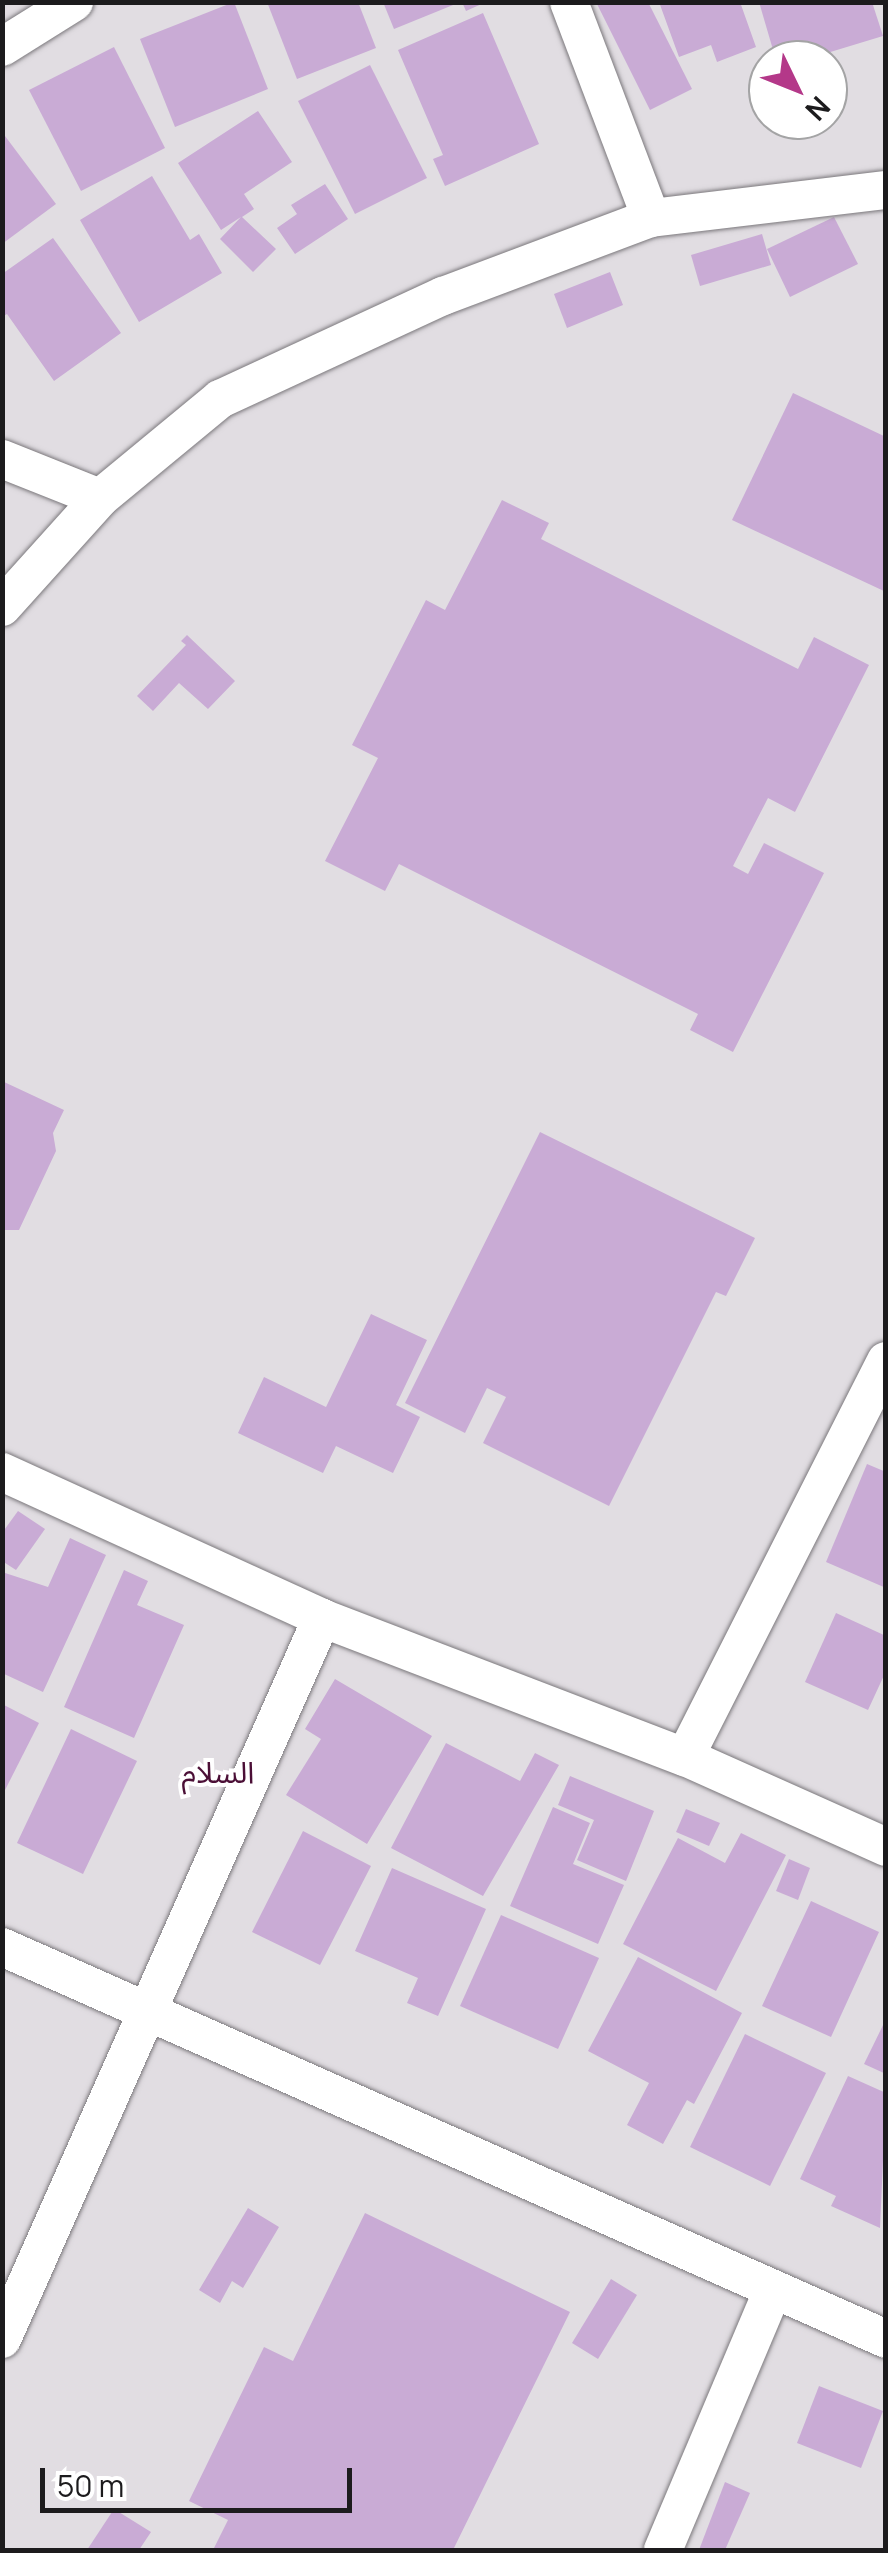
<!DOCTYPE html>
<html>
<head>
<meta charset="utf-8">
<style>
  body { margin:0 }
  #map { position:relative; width:888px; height:2553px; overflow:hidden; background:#e1dde2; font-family:Manrope,"Noto Sans Arabic",sans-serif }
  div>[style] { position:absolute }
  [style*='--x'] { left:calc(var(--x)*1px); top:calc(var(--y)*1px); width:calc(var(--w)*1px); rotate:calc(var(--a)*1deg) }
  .building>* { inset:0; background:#c9abd5 }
  .roads { filter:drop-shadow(0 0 2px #7b787c) drop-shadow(0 0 2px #7b787c) }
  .minor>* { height:38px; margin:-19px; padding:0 19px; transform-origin:19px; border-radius:19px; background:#fff }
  span { translate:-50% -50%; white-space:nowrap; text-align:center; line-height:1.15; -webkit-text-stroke:8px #fff; paint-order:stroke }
  .neighbourhood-label { font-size:30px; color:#4b0f36 }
  .frame { position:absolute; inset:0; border:5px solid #1c1b1d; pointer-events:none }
  .north { position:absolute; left:748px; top:40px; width:100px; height:100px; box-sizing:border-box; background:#fff; border:2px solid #a4a4a5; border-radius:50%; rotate:133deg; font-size:28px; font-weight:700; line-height:40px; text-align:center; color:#1c1b1d }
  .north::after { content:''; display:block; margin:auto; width:35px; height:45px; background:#b43889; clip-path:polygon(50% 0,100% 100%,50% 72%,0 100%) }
  .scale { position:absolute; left:40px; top:2468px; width:312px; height:45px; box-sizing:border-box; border:5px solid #1c1b1d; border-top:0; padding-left:12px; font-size:30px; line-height:35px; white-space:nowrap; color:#1c1b1d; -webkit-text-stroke:8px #fff; paint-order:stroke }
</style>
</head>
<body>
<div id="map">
  <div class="building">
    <i style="clip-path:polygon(234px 2px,268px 89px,175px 127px,140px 39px)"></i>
    <i style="clip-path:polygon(267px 2px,358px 2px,376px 48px,297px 79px)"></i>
    <i style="clip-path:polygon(383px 2px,458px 2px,458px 3px,394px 29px)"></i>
    <i style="clip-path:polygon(462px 2px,486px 2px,466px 11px)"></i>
    <i style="clip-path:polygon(596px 2px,648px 2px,692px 89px,650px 110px)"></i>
    <i style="clip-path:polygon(659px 2px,740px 2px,756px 47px,717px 62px,711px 45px,679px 57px)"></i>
    <i style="clip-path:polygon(759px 2px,872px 2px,883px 36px,804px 60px,776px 60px)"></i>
    <i style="clip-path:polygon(483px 13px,539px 144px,445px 186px,433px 159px,443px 155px,398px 50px)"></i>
    <i style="clip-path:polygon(114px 47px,165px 148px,81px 191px,29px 90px)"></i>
    <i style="clip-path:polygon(370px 65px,427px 178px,355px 214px,298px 101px)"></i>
    <i style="clip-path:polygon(258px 111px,292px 162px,244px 194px,254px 209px,242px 217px,276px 249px,253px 272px,220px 239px,241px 217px,221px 230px,178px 163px)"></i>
    <i style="clip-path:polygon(2px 132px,56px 204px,2px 244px)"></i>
    <i style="clip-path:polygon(152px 176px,190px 240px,199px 234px,222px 273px,139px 322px,80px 220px)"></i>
    <i style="clip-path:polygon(325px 184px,348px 219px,295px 254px,277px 228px,297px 214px,291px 205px)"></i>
    <i style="clip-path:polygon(834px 217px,858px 264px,790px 297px,767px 249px)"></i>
    <i style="clip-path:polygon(762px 234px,771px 265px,700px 286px,691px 255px)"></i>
    <i style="clip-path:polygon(53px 238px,121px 333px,54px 381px,7px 314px,2px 317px,2px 274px)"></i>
    <i style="clip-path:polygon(610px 272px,623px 305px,567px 328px,554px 294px)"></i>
    <i style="clip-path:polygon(793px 393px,886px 437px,886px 592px,732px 520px)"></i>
    <i style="clip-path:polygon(502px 500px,549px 523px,541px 539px,798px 669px,814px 637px,869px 665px,795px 812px,768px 798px,733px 866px,748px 874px,764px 843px,824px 873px,733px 1052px,690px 1030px,698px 1014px,399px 864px,385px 891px,325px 861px,378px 758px,352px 745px,426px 600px,445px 610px)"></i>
    <i style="clip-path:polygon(187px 635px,235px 681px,208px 709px,179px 683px,153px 711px,137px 696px,186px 645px,181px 641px)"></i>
    <i style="clip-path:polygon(2px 1081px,64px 1110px,53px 1133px,56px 1151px,19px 1230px,2px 1230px)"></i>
    <i style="clip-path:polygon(540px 1132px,755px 1238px,726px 1296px,716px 1292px,609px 1506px,483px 1443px,506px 1397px,487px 1388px,465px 1433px,405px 1403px)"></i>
    <i style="clip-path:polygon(371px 1314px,427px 1340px,396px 1405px,420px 1417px,393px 1473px,336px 1446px,323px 1473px,238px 1433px,264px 1377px,326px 1407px)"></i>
    <i style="clip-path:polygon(867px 1464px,886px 1472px,886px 1588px,826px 1562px)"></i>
    <i style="clip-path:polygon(18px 1511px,45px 1529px,16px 1570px,2px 1561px,2px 1533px)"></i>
    <i style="clip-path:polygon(70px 1538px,106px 1555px,43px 1692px,2px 1673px,2px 1572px,48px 1587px)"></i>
    <i style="clip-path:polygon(124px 1570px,148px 1581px,137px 1605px,184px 1625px,134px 1738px,64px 1707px)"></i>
    <i style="clip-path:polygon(836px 1613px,886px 1636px,886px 1671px,868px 1710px,805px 1682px)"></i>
    <i style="clip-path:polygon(335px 1679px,432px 1736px,367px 1844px,286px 1795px,321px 1739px,305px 1729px)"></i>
    <i style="clip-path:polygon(2px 1704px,39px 1723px,2px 1796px)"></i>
    <i style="clip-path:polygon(71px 1729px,137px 1761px,83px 1874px,17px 1843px)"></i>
    <i style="clip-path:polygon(446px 1743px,520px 1781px,535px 1753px,559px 1765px,483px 1896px,391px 1848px)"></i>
    <i style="clip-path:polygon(570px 1776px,654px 1811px,626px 1881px,577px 1860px,594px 1820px,558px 1805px)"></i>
    <i style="clip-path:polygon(553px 1807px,590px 1823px,573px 1864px,624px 1885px,598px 1944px,510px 1906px)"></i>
    <i style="clip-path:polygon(686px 1809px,720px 1823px,709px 1846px,676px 1832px)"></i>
    <i style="clip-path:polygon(303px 1831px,371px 1866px,320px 1965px,252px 1932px)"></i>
    <i style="clip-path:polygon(741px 1833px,786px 1855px,716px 1991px,623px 1944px,678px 1838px,725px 1863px)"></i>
    <i style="clip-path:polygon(789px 1859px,810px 1868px,798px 1900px,776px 1891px)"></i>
    <i style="clip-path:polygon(392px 1868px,486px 1909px,438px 2016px,407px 2003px,418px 1978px,355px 1951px)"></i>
    <i style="clip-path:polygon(811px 1901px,879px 1932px,831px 2037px,762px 2006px)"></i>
    <i style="clip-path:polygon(501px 1915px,599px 1958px,558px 2049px,460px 2006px)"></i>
    <i style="clip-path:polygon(638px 1957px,742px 2013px,694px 2104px,687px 2100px,663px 2144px,627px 2125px,649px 2083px,588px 2051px)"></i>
    <i style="clip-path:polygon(886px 2019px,886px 2074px,864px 2064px)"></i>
    <i style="clip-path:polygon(745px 2034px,826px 2073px,770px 2186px,690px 2147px)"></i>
    <i style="clip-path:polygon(848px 2076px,886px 2093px,880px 2228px,831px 2206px,836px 2196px,800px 2179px)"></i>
    <i style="clip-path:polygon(248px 2208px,279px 2227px,243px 2288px,232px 2281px,220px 2303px,199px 2290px)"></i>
    <i style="clip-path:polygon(365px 2213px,570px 2312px,453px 2550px,213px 2550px,228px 2520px,189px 2501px,264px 2347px,293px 2361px)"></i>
    <i style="clip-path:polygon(611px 2279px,637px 2295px,598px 2359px,572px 2343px)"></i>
    <i style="clip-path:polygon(819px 2386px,883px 2411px,861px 2468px,797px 2443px)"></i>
    <i style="clip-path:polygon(725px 2482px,750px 2493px,725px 2550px,699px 2550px)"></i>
    <i style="clip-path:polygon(114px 2509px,151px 2532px,139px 2550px,87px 2550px)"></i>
  </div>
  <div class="roads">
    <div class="minor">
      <i style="--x:569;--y:2;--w:231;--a:69.2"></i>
      <i style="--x:2;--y:47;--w:85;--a:-32"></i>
      <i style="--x:2;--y:459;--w:105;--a:21.7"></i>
      <i style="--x:2;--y:607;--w:147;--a:-48"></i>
      <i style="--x:100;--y:498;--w:156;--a:-39.5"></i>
      <i style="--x:220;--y:399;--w:246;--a:-24.8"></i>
      <i style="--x:443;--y:296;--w:222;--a:-20.6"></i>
      <i style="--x:651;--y:218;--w:237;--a:-6.8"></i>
      <i style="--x:2;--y:1472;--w:352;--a:24.5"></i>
      <i style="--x:322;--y:1618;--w:389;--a:21"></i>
      <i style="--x:685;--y:1757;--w:220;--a:24.1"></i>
      <i style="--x:685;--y:1757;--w:444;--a:-63.1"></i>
      <i style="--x:2;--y:1947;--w:967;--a:23.91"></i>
      <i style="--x:2;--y:2339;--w:789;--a:-66.07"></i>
      <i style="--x:663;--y:2550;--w:283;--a:-67.1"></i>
    </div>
  </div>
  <div class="neighbourhood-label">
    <span style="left:218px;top:1772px">السلام</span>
  </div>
  <div class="frame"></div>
  <div class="north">N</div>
  <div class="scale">50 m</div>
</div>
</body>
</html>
